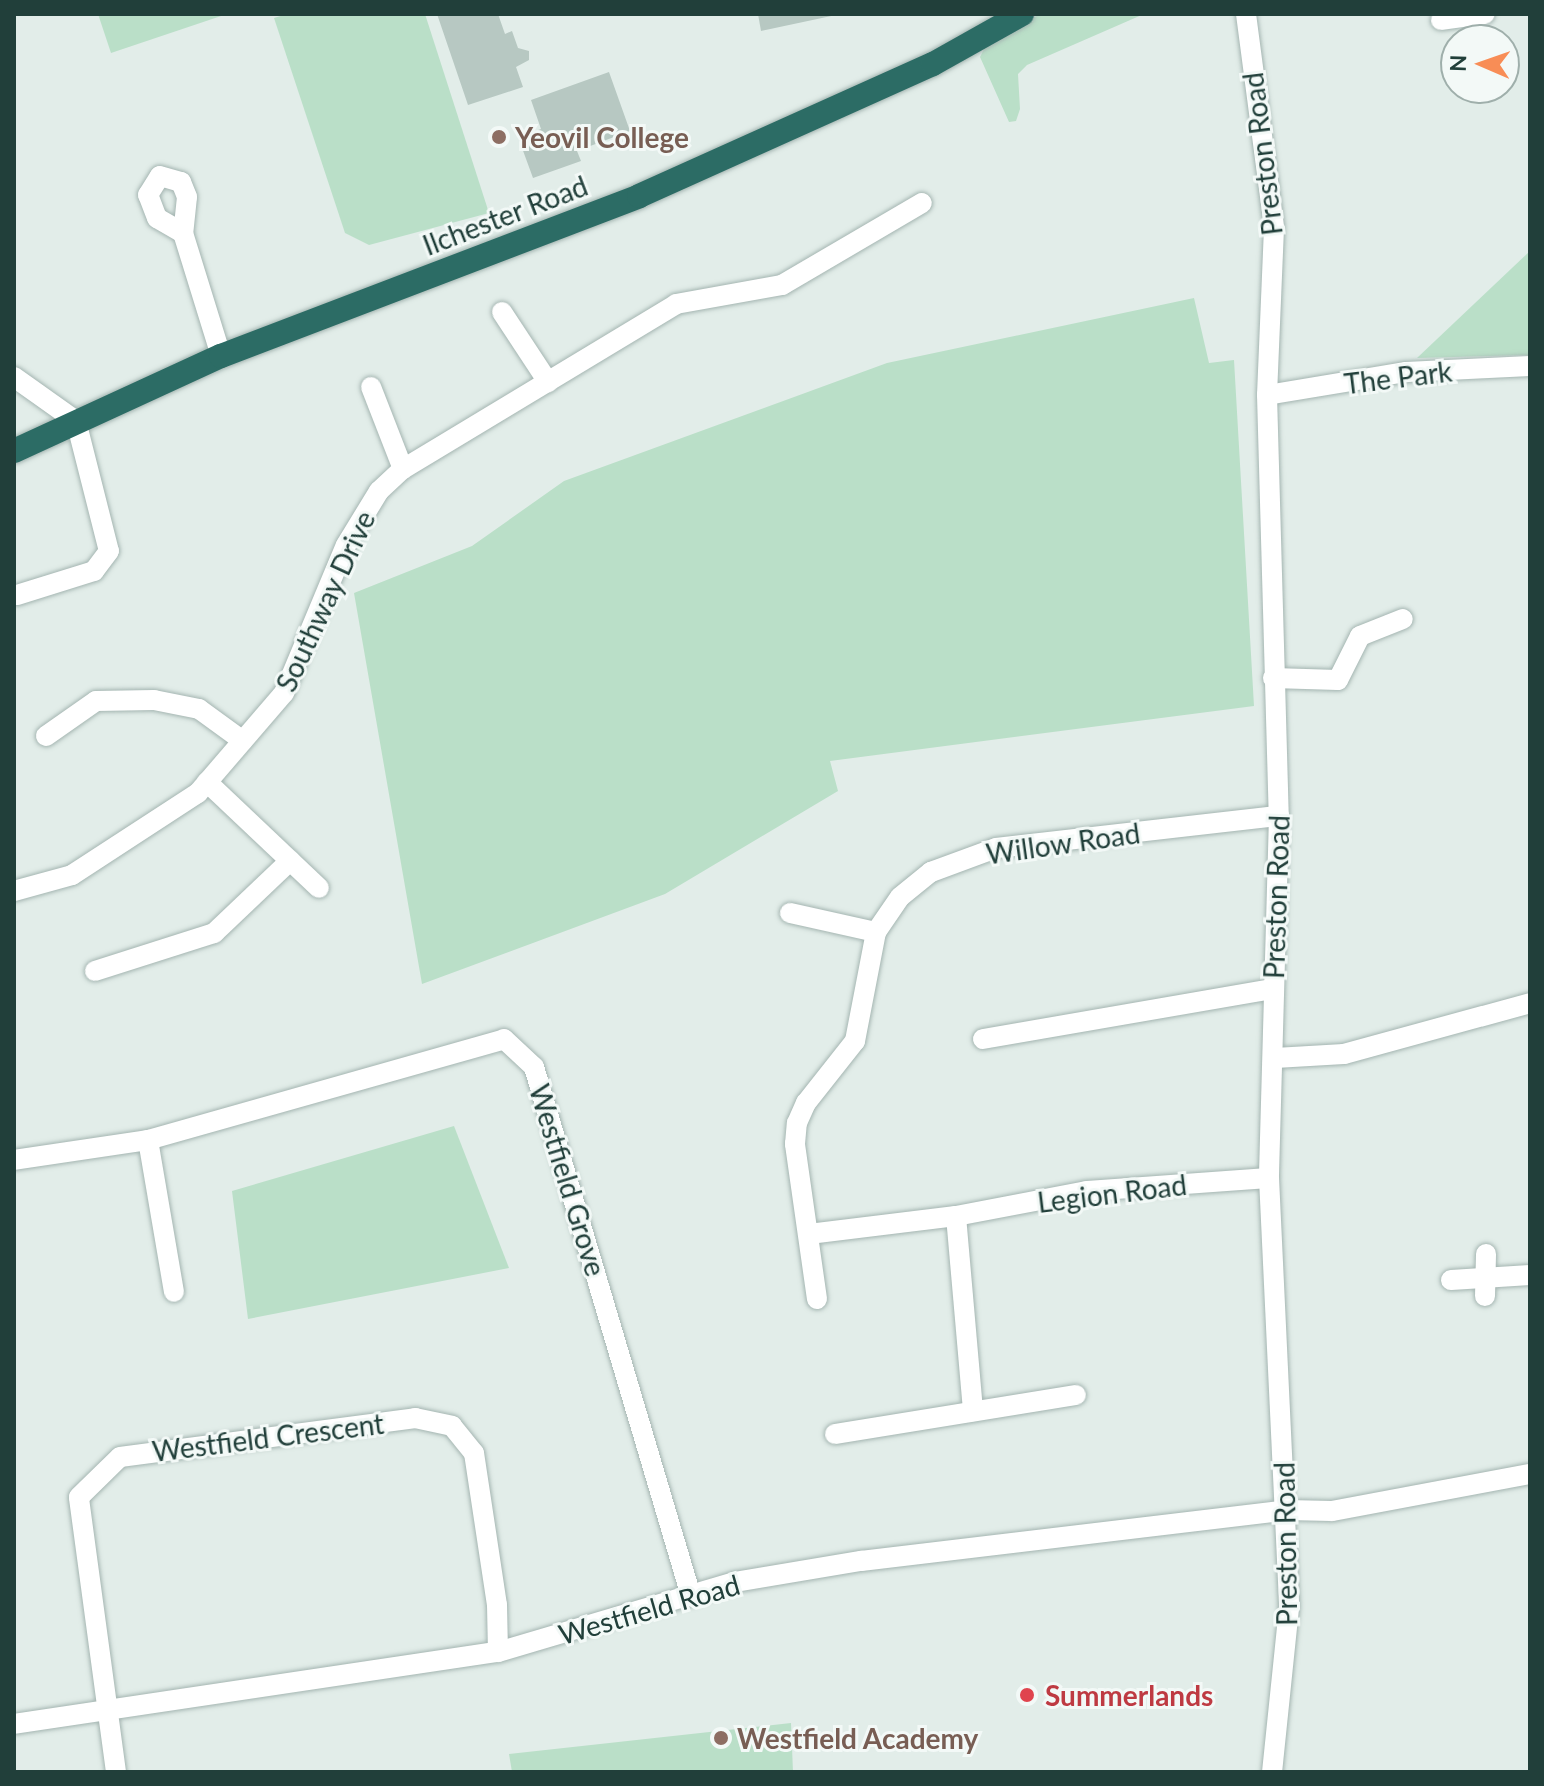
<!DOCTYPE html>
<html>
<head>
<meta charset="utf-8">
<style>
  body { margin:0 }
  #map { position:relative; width:1544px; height:1786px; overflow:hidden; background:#e2ede9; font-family:Lato,sans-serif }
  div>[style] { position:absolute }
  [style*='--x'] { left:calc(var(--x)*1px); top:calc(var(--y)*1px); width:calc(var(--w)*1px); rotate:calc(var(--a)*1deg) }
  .green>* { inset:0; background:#badfc8 }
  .building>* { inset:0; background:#b7c8c2 }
  .roads { filter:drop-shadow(0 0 2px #a4b5b1) drop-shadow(0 0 2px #a4b5b1) }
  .minor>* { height:20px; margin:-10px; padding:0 10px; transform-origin:10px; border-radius:10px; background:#fff }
  .highway>* { height:24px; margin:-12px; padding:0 12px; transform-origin:12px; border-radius:12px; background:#2c6c65 }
  .dots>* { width:22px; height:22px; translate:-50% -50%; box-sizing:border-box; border:4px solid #f3f9f7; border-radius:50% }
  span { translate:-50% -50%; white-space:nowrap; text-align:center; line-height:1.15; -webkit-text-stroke:6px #f3f9f7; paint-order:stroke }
  .education-label { font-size:28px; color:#785e54; font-weight:700 }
  .left { translate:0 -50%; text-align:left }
  .street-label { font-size:28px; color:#213f3a }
  .health-label { font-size:28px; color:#be3a42; font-weight:700 }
  .frame { position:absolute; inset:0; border:16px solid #213f3a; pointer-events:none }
  .north { position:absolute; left:1440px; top:24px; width:80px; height:80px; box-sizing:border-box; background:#f3f9f7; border:2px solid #9fafab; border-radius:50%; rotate:272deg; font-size:22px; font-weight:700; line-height:32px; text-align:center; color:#213f3a }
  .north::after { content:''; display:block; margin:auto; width:28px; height:36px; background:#f88d56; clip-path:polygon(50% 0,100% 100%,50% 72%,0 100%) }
</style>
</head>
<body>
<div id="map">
  <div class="green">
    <i style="clip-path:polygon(98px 14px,227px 14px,111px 53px)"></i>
    <i style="clip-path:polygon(287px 14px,425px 14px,489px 213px,369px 245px,345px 233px,274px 18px)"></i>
    <i style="clip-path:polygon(1040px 14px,1144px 14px,1027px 65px,1018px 74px,1020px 109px,1016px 121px,1009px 122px,980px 57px,986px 45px)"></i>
    <i style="clip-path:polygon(1530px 251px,1530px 355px,1417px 358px)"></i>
    <i style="clip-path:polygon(1194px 298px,1209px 363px,1234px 360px,1254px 706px,830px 761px,838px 791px,665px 894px,422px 984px,354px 593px,472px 546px,564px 481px,887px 363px)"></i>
    <i style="clip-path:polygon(454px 1126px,509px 1268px,248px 1319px,232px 1191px)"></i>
    <i style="clip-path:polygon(791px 1723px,793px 1772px,512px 1772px,509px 1754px)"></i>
  </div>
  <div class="building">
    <i style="clip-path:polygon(437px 14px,498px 14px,505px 34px,512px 31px,518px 48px,529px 51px,529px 60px,516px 67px,523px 87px,468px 105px)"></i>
    <i style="clip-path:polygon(758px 14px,836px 14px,836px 15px,761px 31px)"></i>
    <i style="clip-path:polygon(609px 72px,630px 131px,577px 151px,581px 161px,533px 178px,518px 137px,541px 129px,531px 100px)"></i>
  </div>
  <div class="roads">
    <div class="minor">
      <i style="--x:1246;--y:14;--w:216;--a:82.5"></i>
      <i style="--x:1274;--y:228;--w:167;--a:92.4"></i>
      <i style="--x:1267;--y:395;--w:421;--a:88.4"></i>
      <i style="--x:1279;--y:816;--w:362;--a:91.6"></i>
      <i style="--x:1269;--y:1178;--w:430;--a:87.3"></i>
      <i style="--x:1289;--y:1608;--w:165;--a:95.9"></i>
      <i style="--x:1441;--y:20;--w:44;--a:-7.8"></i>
      <i style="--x:183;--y:233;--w:30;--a:-150"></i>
      <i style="--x:157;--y:218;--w:25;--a:-111"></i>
      <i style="--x:148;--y:195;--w:22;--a:-58"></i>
      <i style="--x:160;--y:176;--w:22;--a:16"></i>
      <i style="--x:181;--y:182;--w:16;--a:68"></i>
      <i style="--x:187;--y:197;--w:36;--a:96"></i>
      <i style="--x:183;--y:233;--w:129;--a:72.8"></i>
      <i style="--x:502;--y:312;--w:84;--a:56.7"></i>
      <i style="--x:14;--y:377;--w:76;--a:35.4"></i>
      <i style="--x:76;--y:421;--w:134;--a:75.8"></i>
      <i style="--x:109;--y:551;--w:25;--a:127"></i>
      <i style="--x:94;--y:571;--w:81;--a:162.7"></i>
      <i style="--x:371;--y:387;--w:88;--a:68.7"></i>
      <i style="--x:1267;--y:395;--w:141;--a:-9.4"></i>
      <i style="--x:1406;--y:372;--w:124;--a:-2.8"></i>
      <i style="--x:1273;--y:678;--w:65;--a:1.8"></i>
      <i style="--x:1338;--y:680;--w:49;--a:-63.4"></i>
      <i style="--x:1360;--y:636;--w:46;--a:-21.6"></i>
      <i style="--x:46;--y:736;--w:61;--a:-35"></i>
      <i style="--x:96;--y:701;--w:58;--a:-1"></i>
      <i style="--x:154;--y:700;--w:46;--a:11.3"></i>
      <i style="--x:199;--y:709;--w:54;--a:36"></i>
      <i style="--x:207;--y:782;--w:154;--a:43.4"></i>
      <i style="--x:14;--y:891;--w:60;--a:-15.4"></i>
      <i style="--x:72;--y:875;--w:150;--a:-33.1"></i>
      <i style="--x:198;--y:793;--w:132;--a:-49.3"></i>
      <i style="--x:284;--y:693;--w:160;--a:-67.3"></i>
      <i style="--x:346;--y:545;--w:63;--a:-58.6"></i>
      <i style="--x:379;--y:491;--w:33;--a:-43"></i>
      <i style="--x:403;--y:469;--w:319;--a:-31.1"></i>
      <i style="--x:676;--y:304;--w:108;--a:-10.2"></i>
      <i style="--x:782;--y:285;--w:162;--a:-30.4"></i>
      <i style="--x:790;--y:913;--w:88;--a:12.5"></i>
      <i style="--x:95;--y:971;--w:125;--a:-17.7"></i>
      <i style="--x:214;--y:933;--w:105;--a:-43.5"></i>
      <i style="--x:983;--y:1039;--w:294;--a:-9.8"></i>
      <i style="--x:1275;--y:1058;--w:69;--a:-3.3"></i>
      <i style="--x:1344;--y:1054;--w:193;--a:-15.3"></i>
      <i style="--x:148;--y:1140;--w:154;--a:80.3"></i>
      <i style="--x:14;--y:1160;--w:135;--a:-8.5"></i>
      <i style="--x:148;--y:1140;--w:370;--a:-15.8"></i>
      <i style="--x:504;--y:1039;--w:41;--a:43"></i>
      <i style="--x:534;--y:1067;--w:552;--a:73.47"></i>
      <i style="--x:956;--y:1216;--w:196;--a:85"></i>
      <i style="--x:809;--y:1234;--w:148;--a:-7"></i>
      <i style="--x:956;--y:1216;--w:133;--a:-10.8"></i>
      <i style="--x:1087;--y:1191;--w:182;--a:-4.1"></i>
      <i style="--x:1451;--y:1280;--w:79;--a:-3.6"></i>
      <i style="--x:1485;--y:1296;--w:42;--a:-88.6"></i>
      <i style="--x:817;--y:1299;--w:157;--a:-98.1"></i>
      <i style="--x:795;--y:1144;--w:21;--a:-85"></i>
      <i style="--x:797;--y:1123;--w:22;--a:-66"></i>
      <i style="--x:806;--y:1103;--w:79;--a:-51.7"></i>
      <i style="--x:855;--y:1041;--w:111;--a:-79.1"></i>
      <i style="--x:876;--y:932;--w:42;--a:-55.6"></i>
      <i style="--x:900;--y:897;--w:40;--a:-39"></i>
      <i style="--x:931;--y:872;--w:69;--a:-20.3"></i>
      <i style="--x:996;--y:848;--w:285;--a:-6.5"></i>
      <i style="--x:835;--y:1434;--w:244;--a:-9.2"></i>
      <i style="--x:14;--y:1724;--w:489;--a:-8.5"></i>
      <i style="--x:498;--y:1652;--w:247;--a:-16.5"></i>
      <i style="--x:735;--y:1582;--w:128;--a:-9.5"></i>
      <i style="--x:861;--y:1561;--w:429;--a:-6.8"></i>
      <i style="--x:1287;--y:1510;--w:45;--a:1.3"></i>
      <i style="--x:1332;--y:1511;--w:201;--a:-10.6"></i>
      <i style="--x:116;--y:1772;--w:277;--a:-97.7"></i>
      <i style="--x:79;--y:1497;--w:57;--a:-44.3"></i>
      <i style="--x:120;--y:1457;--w:298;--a:-7.5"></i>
      <i style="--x:415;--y:1418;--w:38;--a:12"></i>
      <i style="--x:452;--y:1426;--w:35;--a:51"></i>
      <i style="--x:474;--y:1453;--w:154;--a:81.4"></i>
      <i style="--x:497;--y:1605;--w:47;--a:88.8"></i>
    </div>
    <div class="highway">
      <i style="--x:14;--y:451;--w:228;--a:-24.7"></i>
      <i style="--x:221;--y:356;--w:448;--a:-20.9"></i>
      <i style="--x:639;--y:196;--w:322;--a:-24.2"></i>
      <i style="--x:933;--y:64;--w:102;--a:-29.3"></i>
    </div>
  </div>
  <div class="dots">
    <i style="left:499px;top:137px;background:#8d6e63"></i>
    <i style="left:1027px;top:1695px;background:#e0444e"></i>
    <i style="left:721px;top:1738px;background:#8d6e63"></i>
  </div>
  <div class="education-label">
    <span class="left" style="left:515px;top:137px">Yeovil College</span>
    <span class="left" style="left:737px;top:1738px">Westfield Academy</span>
  </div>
  <div class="street-label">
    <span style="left:1262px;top:154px;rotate:-97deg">Preston Road</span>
    <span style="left:505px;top:215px;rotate:-21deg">Ilchester Road</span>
    <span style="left:1398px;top:377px;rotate:-7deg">The Park</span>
    <span style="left:325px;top:601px;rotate:-65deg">Southway Drive</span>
    <span style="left:1063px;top:843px;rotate:-8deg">Willow Road</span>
    <span style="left:1276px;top:897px;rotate:-88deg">Preston Road</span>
    <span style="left:568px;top:1180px;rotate:73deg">Westfield Grove</span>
    <span style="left:1112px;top:1193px;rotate:-7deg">Legion Road</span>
    <span style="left:268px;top:1437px;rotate:-7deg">Westfield Crescent</span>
    <span style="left:1285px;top:1544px;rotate:-91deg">Preston Road</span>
    <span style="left:649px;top:1609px;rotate:-16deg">Westfield Road</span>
  </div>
  <div class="health-label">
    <span class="left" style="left:1045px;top:1695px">Summerlands</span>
  </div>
  <div class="frame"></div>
  <div class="north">N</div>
</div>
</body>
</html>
